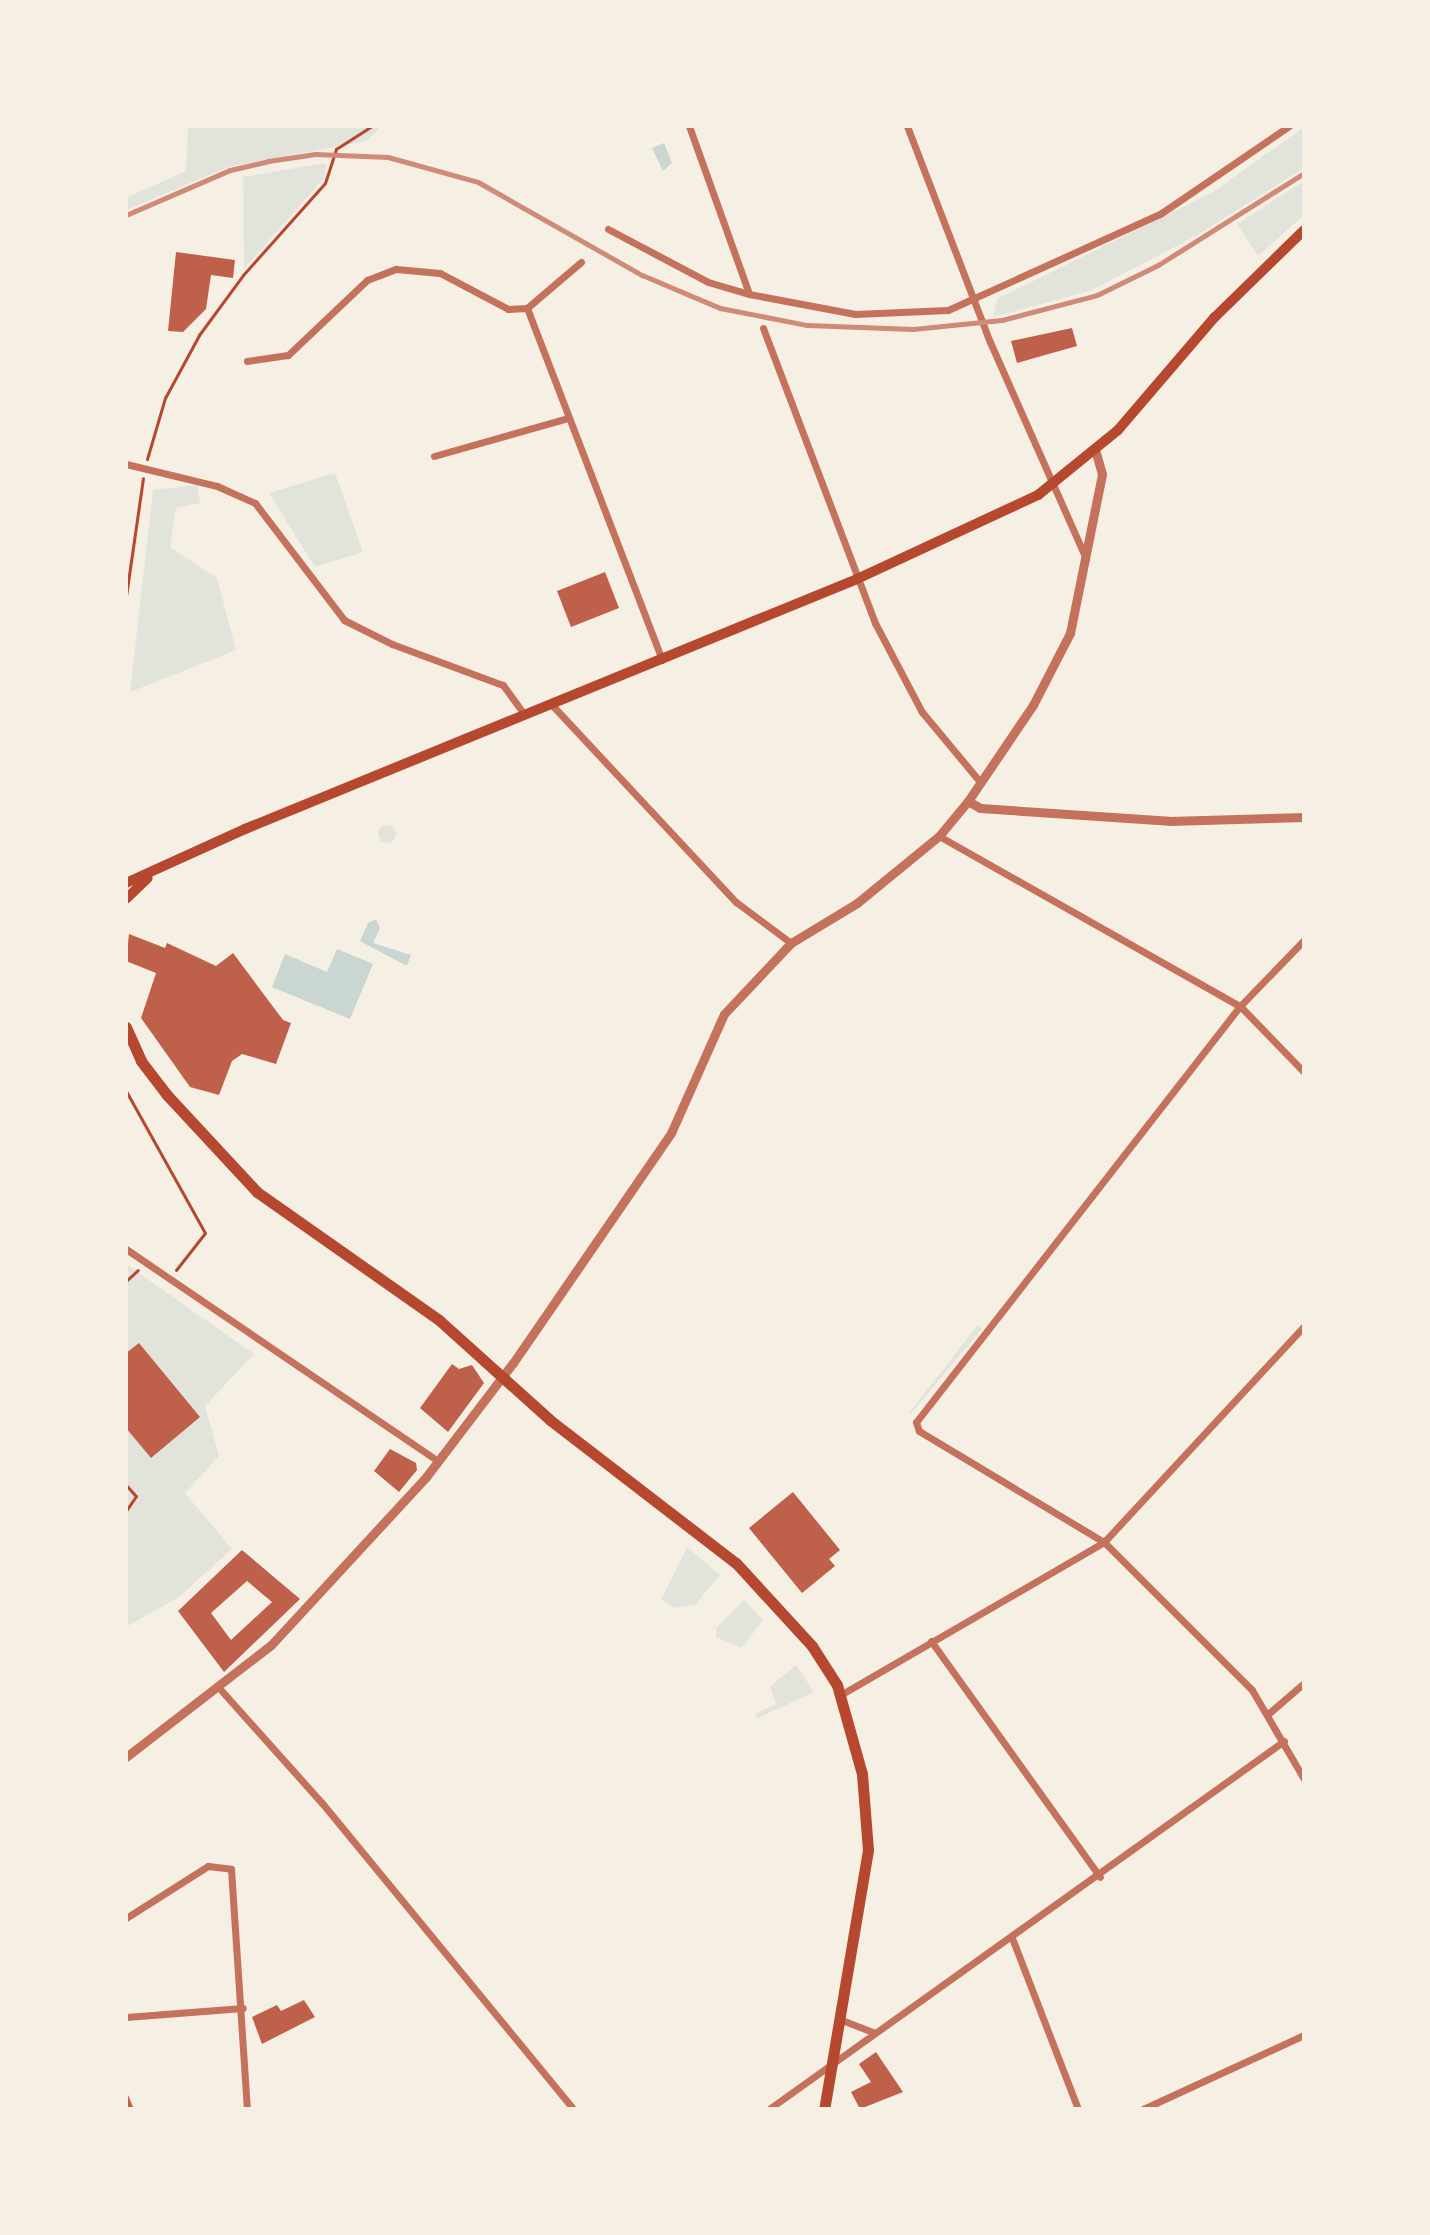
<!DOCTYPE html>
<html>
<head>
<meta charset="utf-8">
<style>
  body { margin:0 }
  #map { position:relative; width:1430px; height:2235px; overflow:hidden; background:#f6efe4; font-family:Commissioner,sans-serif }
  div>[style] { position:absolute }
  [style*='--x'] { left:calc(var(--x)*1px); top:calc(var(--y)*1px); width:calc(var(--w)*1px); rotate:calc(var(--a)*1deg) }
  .green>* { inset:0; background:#e2e4dc }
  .round { border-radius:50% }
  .water>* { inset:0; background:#c9d6d2 }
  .building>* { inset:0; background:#bf614a }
  .path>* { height:3px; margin:-1.5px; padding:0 1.5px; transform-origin:1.5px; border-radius:1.5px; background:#b5482f }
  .minor>* { height:7px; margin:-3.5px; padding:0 3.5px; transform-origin:3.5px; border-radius:3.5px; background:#c5725c }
  .tertiary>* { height:9px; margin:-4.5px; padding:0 4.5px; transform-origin:4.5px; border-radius:4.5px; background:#c5725c }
  .secondary>* { height:10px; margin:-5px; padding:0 5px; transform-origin:5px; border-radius:5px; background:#b5482f }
  .primary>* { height:11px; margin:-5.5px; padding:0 5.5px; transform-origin:5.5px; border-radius:5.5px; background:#b5482f }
  .rail>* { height:5px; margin:-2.5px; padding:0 2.5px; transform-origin:2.5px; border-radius:2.5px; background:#cf8b77 }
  span { translate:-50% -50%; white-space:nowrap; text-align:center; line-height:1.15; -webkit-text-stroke:8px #f6efe4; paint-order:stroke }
  .frame { position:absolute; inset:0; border:128px solid #f6efe4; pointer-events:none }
</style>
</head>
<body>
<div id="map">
  <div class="green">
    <i style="clip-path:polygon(188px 126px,381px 126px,367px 141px,231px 166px,126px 210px,126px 198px,186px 171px)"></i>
    <i style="clip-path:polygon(1304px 127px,1304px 168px,1196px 236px,1090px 291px,993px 317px,997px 299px,1213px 192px)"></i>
    <i style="clip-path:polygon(326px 163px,325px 177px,244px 269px,243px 177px)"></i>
    <i style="clip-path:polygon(1304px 181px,1304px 215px,1258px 256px,1237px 224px)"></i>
    <i style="clip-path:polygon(335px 473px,363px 552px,315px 567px,269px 493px)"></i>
    <i style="clip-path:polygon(197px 485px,200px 503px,176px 508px,170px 547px,217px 578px,236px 650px,130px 692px,153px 490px)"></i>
    <i class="round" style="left:378px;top:825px;width:18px;height:18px"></i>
    <i style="clip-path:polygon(126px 1264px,254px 1354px,205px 1406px,219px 1456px,185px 1493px,232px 1549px,179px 1597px,126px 1627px)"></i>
    <i style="clip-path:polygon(978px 1325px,982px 1329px,909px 1416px,909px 1413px)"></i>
    <i style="clip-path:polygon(687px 1547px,720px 1575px,695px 1605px,675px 1608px,661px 1600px)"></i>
    <i style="clip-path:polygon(744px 1600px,763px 1620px,742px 1648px,716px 1637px,716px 1628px)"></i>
    <i style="clip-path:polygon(796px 1665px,814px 1692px,758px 1718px,755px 1714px,776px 1704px,770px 1687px)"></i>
  </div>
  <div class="water">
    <i style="clip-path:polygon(664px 143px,672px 163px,663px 171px,652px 148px)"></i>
    <i style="clip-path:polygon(376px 919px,380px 928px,373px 943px,411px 955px,407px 966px,360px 941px,368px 923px)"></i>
    <i style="clip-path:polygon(337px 949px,373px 964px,350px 1019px,272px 987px,285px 954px,327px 972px)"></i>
  </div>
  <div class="building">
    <i style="clip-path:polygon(176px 252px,235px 260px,233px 278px,211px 275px,206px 309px,183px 332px,168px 331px)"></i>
    <i style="clip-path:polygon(1072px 328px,1077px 346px,1017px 363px,1011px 341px)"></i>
    <i style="clip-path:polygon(605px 572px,619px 608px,571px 627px,557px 591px)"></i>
    <i style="clip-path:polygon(129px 934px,165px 948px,167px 943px,216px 966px,233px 953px,283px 1020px,291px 1023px,276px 1064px,242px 1054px,232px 1061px,219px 1095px,190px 1087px,141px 1018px,156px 973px,126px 961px)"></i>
    <i style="clip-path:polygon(139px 1343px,200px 1417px,151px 1458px,126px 1428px,126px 1353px)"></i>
    <i style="clip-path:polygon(452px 1364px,459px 1369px,472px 1365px,484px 1383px,448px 1432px,420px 1408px)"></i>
    <i style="clip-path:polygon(390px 1449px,416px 1463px,417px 1470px,399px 1492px,374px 1471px)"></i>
    <i style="clip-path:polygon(793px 1492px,840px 1550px,829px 1559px,835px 1566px,802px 1593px,749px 1528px)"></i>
    <i style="clip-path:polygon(evenodd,242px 1550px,300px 1599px,224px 1672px,178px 1611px,242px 1550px,247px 1581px,272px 1602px,231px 1640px,211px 1613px,247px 1581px)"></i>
    <i style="clip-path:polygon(304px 2000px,315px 2017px,262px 2044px,252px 2017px,277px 2005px,281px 2011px)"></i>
    <i style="clip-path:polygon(876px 2052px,903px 2092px,860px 2109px,851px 2092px,871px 2082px,859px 2064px)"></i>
    <i style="clip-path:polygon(126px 2090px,133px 2107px,134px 2109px,126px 2109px)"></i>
  </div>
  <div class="path">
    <i style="--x:147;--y:459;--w:64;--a:-73.6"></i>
    <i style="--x:165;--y:398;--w:72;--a:-61.6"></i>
    <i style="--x:199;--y:335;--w:74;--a:-53.7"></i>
    <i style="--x:243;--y:275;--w:123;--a:-48.3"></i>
    <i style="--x:325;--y:183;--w:36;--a:-72"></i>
    <i style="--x:336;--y:149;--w:43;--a:-32.6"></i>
    <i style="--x:126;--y:596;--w:119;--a:-81.8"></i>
    <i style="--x:126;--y:1091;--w:162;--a:60.9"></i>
    <i style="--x:205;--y:1233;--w:47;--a:128.1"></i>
    <i style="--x:126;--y:1281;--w:16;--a:-43"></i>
    <i style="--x:126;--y:1485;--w:15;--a:48"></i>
    <i style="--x:136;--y:1496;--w:18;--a:124"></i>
  </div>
  <div class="minor">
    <i style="--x:689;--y:126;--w:178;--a:70.3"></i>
    <i style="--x:907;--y:126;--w:231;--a:69"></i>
    <i style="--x:990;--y:342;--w:237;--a:66.1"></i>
    <i style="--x:608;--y:229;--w:113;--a:27.9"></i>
    <i style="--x:708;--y:282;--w:43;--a:16.3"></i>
    <i style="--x:749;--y:294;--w:108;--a:10.7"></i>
    <i style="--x:855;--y:314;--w:93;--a:-2.5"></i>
    <i style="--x:948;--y:310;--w:233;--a:-24.4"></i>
    <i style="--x:1160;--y:214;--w:156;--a:-34.3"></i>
    <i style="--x:581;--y:262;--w:71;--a:139.6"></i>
    <i style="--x:527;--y:308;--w:377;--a:69"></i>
    <i style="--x:763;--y:328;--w:316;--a:69.2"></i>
    <i style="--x:875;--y:623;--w:101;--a:62.2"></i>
    <i style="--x:922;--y:712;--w:92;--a:50.3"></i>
    <i style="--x:247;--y:361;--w:41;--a:-8.3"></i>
    <i style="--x:288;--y:355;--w:109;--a:-43.5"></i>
    <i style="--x:367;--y:280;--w:31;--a:-21"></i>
    <i style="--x:396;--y:269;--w:44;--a:5.2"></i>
    <i style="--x:440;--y:273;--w:77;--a:27.9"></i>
    <i style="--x:508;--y:309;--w:19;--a:-3"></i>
    <i style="--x:434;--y:456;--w:136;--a:-15.8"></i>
    <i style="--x:126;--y:464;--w:94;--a:13.6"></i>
    <i style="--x:217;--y:486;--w:42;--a:24.1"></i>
    <i style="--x:255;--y:503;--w:147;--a:52.7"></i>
    <i style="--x:344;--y:620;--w:54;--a:26.6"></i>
    <i style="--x:392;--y:644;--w:118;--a:20.3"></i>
    <i style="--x:503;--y:685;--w:37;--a:54"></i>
    <i style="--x:552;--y:705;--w:270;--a:47"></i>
    <i style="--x:736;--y:902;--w:69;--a:36.7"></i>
    <i style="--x:939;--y:836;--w:346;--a:29.5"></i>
    <i style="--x:1240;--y:1006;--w:92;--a:45.9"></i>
    <i style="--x:1304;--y:940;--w:92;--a:134.1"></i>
    <i style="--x:1240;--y:1006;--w:527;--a:127.91"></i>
    <i style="--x:916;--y:1422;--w:9;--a:72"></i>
    <i style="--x:919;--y:1431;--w:216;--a:31"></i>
    <i style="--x:1104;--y:1542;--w:209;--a:45"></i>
    <i style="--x:1252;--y:1690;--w:103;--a:59.7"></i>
    <i style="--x:126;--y:1249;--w:377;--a:34.2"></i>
    <i style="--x:931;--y:1641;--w:290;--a:54.4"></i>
    <i style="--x:220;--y:1689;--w:153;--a:48.2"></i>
    <i style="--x:322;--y:1803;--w:396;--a:50.6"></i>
    <i style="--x:842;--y:1694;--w:303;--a:-30.1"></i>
    <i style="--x:1104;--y:1542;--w:294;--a:-47.2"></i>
    <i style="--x:1268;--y:1714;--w:48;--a:-40.7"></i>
    <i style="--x:126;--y:1918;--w:97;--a:-32.4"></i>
    <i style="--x:208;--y:1866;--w:23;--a:7"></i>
    <i style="--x:231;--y:1869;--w:241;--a:86.2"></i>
    <i style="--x:1012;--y:1938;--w:183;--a:68.9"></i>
    <i style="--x:126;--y:2017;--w:117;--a:-4.4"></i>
    <i style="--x:839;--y:2019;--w:36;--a:21"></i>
    <i style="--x:769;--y:2109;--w:633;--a:-35.55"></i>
    <i style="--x:1143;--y:2109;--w:177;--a:-24.7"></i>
  </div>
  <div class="tertiary">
    <i style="--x:968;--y:801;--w:14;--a:30"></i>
    <i style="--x:980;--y:808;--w:189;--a:3.9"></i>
    <i style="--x:1169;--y:821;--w:135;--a:-1.7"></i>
    <i style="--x:126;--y:1757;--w:183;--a:-37.7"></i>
    <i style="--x:271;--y:1645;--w:229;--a:-47.3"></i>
    <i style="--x:426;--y:1477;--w:143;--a:-52.7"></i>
    <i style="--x:513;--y:1363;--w:279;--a:-55.5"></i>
    <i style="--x:671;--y:1133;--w:130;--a:-66"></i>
    <i style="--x:724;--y:1014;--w:98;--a:-46.7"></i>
    <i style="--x:791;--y:943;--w:77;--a:-31.2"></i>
    <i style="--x:857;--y:903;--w:106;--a:-39.3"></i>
    <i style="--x:939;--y:836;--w:45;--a:-50.4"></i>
    <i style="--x:968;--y:801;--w:116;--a:-55.9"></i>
    <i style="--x:1033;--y:705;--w:81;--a:-62.8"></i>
    <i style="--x:1070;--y:633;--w:162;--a:-78.6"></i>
    <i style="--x:1102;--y:474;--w:22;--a:-106"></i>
  </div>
  <div class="secondary">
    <i style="--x:126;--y:883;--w:131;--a:-24.4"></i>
    <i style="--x:245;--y:829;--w:661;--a:-22.22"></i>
    <i style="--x:857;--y:579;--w:200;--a:-24.9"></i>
    <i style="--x:1038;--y:495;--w:103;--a:-39.1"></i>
    <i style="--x:1118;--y:430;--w:149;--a:-49.4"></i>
    <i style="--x:1215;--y:317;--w:124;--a:-44.3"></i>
    <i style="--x:126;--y:899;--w:30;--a:-44"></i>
  </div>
  <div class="primary">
    <i style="--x:126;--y:1027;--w:37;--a:66"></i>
    <i style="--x:141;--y:1061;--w:43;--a:52.6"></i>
    <i style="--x:167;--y:1095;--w:132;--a:47.1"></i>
    <i style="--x:257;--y:1192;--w:223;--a:35.1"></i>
    <i style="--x:439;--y:1320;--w:149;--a:42"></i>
    <i style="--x:550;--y:1420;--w:235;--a:37.6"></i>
    <i style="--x:736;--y:1563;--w:113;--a:47.5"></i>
    <i style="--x:812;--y:1646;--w:46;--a:57.3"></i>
    <i style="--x:837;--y:1685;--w:92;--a:74.3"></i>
    <i style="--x:862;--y:1774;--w:76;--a:85.5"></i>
    <i style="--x:868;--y:1850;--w:263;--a:99.6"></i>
  </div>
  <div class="rail">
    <i style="--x:126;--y:215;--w:113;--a:-23.4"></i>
    <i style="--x:230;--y:170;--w:39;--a:-13"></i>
    <i style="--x:268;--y:161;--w:48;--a:-8.5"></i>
    <i style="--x:315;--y:154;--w:73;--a:2.4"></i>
    <i style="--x:388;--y:157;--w:93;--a:15.5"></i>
    <i style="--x:478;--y:182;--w:189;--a:29.6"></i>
    <i style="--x:642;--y:275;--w:85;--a:22.9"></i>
    <i style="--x:720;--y:308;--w:89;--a:11.1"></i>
    <i style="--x:807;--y:325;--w:106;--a:2.2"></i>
    <i style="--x:913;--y:329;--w:89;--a:-5.8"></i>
    <i style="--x:1002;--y:320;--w:98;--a:-14.7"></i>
    <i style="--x:1097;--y:295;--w:68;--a:-26.2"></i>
    <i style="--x:1158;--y:265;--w:173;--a:-32.2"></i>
  </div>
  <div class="frame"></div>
</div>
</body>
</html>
